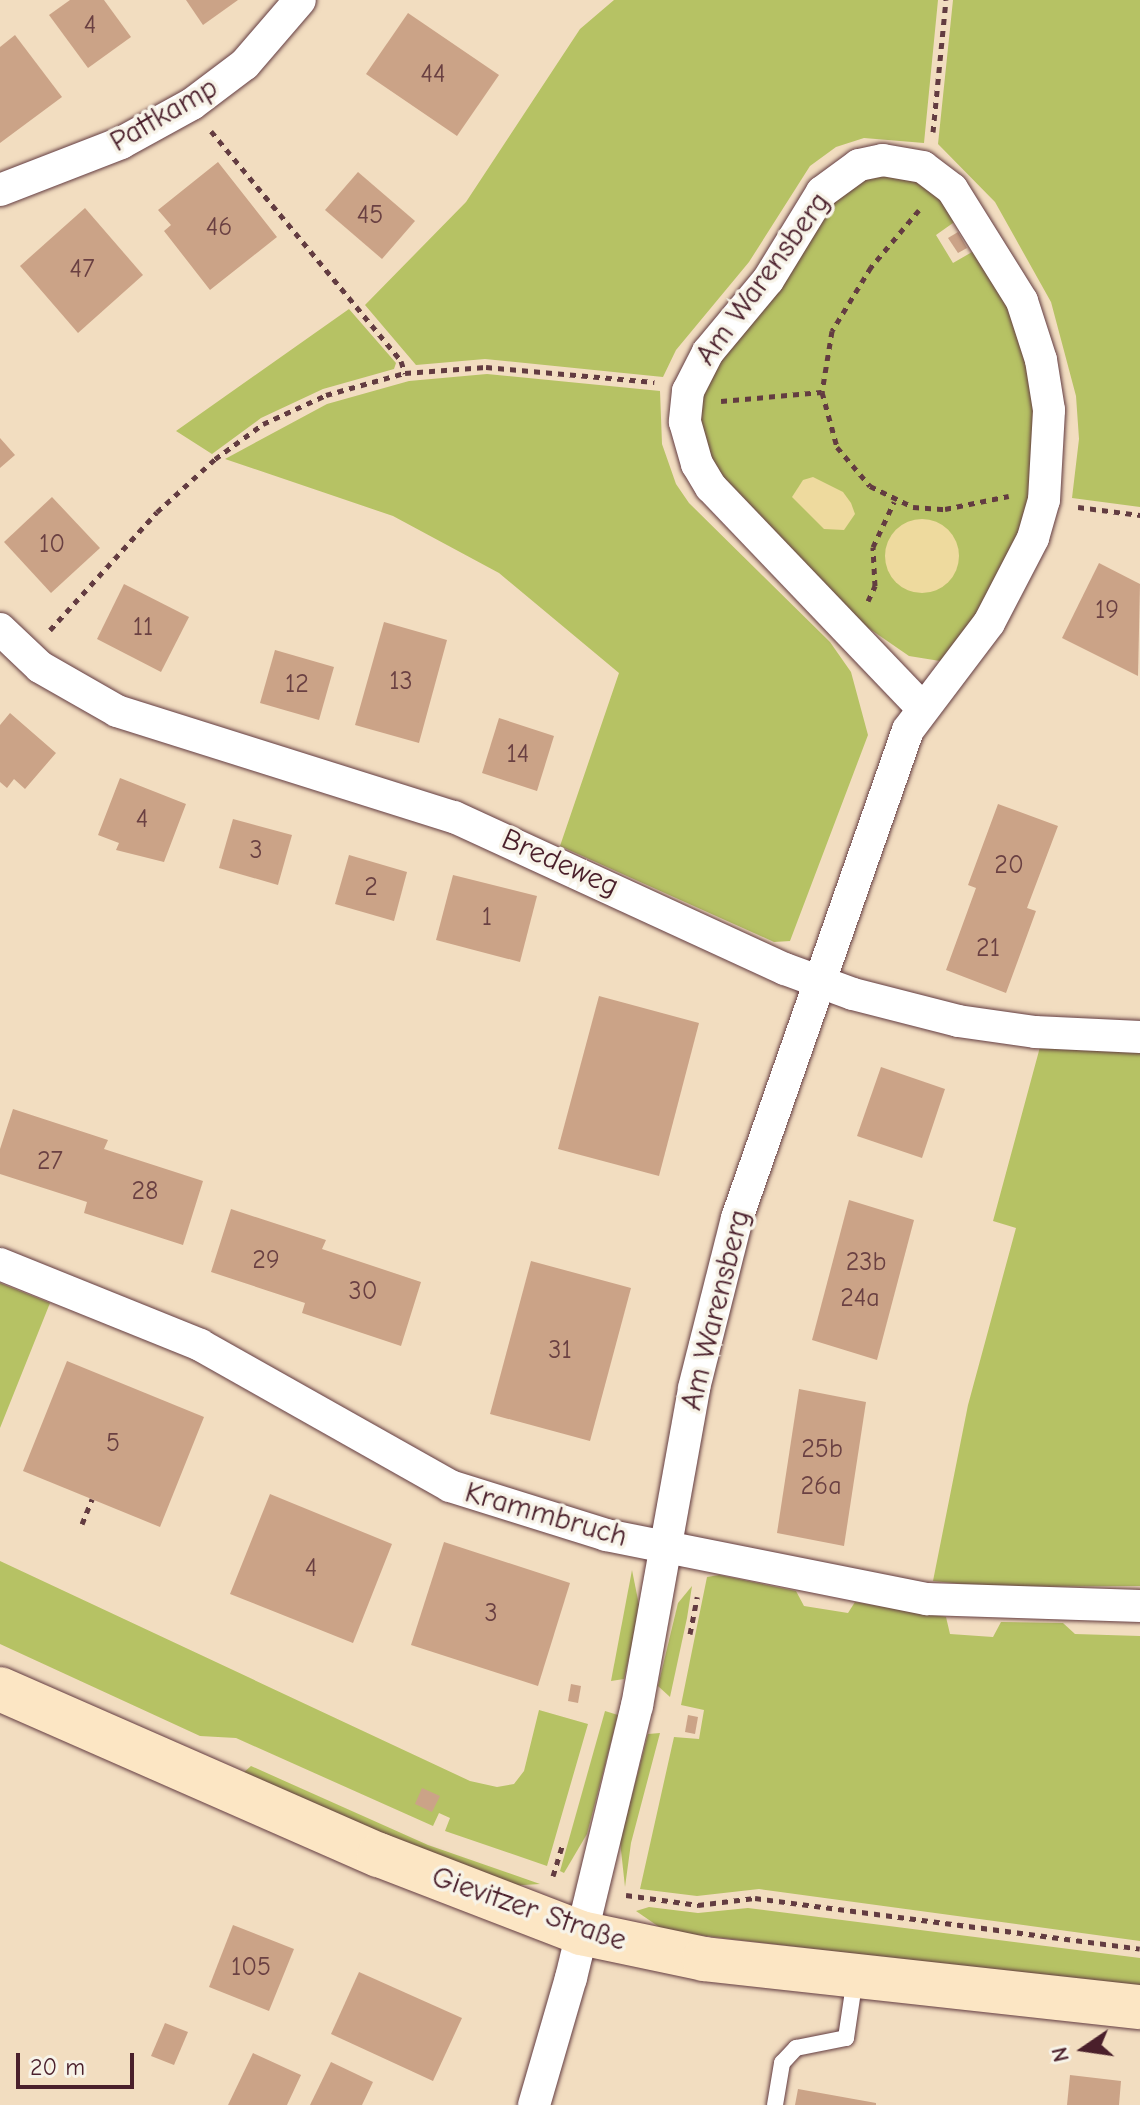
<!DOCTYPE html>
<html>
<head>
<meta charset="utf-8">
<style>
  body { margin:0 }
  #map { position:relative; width:1140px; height:2105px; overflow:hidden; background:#f2ddc0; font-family:"Comic Neue",sans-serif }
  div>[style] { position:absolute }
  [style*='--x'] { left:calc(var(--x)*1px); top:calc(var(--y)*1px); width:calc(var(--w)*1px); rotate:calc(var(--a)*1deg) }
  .green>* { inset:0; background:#b6c264 }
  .sand>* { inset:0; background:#eeda9e }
  .round { border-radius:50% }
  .building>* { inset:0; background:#cba387 }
  .path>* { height:5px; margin-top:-2.5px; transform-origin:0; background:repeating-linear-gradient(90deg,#633c41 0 6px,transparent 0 12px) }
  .roads { filter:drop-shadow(0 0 2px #633c41) drop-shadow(0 0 2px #633c41) }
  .lane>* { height:16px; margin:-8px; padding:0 8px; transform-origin:8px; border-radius:8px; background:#fff }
  .street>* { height:32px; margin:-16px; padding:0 16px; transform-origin:16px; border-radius:16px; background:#fff }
  .secondary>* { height:44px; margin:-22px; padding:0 22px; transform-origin:22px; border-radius:22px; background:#fce6c4 }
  span { translate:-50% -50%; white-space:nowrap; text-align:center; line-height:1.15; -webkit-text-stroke:7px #f7f3e8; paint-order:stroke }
  .number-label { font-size:26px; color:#6a4042 }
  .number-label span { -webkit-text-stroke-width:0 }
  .street-label { font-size:30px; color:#4a1f2b }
  .north { position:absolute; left:1044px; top:2009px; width:80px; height:80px; -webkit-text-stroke:6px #f7f3e8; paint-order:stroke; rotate:257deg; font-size:22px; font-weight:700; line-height:32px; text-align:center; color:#4a1f2b }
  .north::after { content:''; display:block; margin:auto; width:28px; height:36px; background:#4a1f2b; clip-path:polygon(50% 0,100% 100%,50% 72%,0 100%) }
  .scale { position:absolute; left:16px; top:2053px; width:118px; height:36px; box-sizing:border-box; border:4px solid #4a1f2b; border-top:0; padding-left:10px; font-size:24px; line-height:28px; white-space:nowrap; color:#4a1f2b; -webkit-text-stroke:6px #f7f3e8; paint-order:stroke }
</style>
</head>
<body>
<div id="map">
  <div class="green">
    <i style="clip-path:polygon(614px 0,938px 0,924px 143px,864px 138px,836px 147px,810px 166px,749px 262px,676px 350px,663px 377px,485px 359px,416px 365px,365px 305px,466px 202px,580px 29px)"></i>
    <i style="clip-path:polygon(953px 0,1140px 0,1140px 507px,1072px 498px,1079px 439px,1076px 396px,1051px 302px,995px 202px,938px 144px)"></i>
    <i style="clip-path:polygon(864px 174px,925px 179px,960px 218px,936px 235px,953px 263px,979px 248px,1011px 308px,1038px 411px,1032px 508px,980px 618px,949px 658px,940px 661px,909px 656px,864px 625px,719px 478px,700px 442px,701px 383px,830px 197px)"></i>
    <i style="clip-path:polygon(349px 309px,396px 363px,394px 369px,323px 389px,261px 418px,212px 454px,176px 431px)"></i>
    <i style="clip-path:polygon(487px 374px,660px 391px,662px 444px,676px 484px,689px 503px,830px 642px,851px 672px,868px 735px,790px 941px,774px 942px,560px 846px,619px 673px,499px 573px,393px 516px,225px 459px,327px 404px,409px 381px)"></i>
    <i style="clip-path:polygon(1040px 1047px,1140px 1052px,1140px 1586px,994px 1587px,933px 1581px,968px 1405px,1016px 1228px,993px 1221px)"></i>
    <i style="clip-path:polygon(0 1283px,50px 1303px,0 1428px)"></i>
    <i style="clip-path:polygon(0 1561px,470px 1781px,497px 1787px,514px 1784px,524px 1771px,539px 1710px,588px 1724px,547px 1866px,445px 1831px,450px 1818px,439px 1813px,433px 1826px,236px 1738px,200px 1736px,0 1644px)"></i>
    <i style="clip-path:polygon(632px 1570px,640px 1610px,624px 1679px,611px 1681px)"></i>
    <i style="clip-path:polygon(719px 1575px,796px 1591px,804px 1606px,848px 1613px,855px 1602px,946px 1617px,950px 1634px,993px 1637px,1001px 1622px,1063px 1623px,1075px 1634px,1140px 1636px,1140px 1941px,759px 1889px,697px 1896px,640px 1889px,674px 1737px,699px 1739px,704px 1710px,681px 1705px,707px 1577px)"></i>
    <i style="clip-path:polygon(692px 1586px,687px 1618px,670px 1697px,658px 1686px,678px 1603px)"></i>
    <i style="clip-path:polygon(605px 1711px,618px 1715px,587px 1834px,564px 1873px,560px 1871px)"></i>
    <i style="clip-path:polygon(660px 1733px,631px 1843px,625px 1887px,620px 1841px,648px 1734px)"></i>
    <i style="clip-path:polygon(251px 1766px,428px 1845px,540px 1884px,506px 1886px,243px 1773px)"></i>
    <i style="clip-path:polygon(649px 1907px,698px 1913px,748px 1908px,1140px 1958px,1140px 1988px,665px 1931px,636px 1911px)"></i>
  </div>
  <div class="sand">
    <i style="clip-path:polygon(813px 477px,843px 492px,851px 503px,855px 514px,844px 530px,824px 529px,792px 497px,803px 480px)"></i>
    <i class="round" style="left:885px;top:519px;width:74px;height:74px"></i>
  </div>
  <div class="building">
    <i style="clip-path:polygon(70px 0,104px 0,131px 37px,88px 68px,49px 15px)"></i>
    <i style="clip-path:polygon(186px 0,238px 0,203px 25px)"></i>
    <i style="clip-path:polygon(408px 13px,499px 75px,457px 136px,366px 74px)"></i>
    <i style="clip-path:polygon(15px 35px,62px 97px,0 143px,0 47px)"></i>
    <i style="clip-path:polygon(218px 162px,277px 237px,210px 290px,164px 231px,171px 225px,158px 210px)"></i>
    <i style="clip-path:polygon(358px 172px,415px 221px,382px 259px,325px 210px)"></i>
    <i style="clip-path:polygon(85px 208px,143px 275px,78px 333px,20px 266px)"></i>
    <i style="clip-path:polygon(958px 232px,967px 248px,958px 253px,948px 238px)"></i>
    <i style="clip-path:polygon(0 438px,15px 455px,0 468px)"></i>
    <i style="clip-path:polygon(52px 497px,100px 548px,51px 593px,4px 542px)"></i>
    <i style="clip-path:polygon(1099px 563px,1140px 584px,1138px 676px,1062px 638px)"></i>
    <i style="clip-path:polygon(124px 584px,189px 617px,161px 672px,97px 639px)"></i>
    <i style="clip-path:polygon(384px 622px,447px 640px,419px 743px,355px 725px)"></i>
    <i style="clip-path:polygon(275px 650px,334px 667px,319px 720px,260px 703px)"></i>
    <i style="clip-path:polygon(10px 713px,56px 753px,25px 789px,14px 779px,7px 788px,0 782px,0 725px)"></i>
    <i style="clip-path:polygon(499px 718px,554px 736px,537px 791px,482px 773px)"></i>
    <i style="clip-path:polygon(120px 778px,186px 804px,164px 862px,116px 850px,119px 843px,98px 835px)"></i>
    <i style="clip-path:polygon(998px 804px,1058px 826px,1027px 908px,1036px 911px,1006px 993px,946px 970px,976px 888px,968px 885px)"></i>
    <i style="clip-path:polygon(233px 819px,292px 835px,278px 885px,219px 868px)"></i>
    <i style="clip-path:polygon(349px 855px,407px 872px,394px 921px,335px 904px)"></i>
    <i style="clip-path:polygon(453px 875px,537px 896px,520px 962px,436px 940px)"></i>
    <i style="clip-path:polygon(599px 996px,699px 1023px,659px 1176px,558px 1149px)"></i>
    <i style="clip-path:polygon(881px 1067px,945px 1089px,922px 1158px,857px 1136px)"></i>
    <i style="clip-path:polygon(13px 1109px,108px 1140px,104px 1149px,203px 1181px,183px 1245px,84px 1213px,87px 1202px,0 1174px,0 1149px)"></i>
    <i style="clip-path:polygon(849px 1200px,914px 1220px,877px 1360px,812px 1340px)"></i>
    <i style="clip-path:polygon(231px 1209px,326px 1240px,322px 1249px,421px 1282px,401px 1346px,302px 1313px,305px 1303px,211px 1272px)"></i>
    <i style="clip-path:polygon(531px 1261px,631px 1288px,590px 1441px,490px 1414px)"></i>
    <i style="clip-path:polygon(67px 1361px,204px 1417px,160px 1527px,23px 1471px)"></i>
    <i style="clip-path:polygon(799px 1389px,866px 1402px,844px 1546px,777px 1533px)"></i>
    <i style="clip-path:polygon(270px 1494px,392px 1544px,353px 1643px,230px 1594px)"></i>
    <i style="clip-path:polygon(444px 1542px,570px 1583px,538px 1686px,411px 1645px)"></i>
    <i style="clip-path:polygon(571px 1684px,581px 1686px,578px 1703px,568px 1701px)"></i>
    <i style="clip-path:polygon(688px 1715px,698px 1717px,695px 1734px,685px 1732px)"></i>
    <i style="clip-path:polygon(422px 1788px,440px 1796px,432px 1812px,415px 1804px)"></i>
    <i style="clip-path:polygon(233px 1925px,294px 1949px,269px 2011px,209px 1987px)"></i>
    <i style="clip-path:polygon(359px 1972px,462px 2018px,433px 2081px,331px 2034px)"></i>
    <i style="clip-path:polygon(165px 2023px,188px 2032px,174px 2065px,151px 2056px)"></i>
    <i style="clip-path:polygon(253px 2053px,301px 2075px,287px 2105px,228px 2105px)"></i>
    <i style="clip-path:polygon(331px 2062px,373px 2082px,362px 2105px,310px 2105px)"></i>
    <i style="clip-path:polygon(1070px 2075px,1121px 2081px,1119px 2105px,1067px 2105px)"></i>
    <i style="clip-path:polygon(798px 2089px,876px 2103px,876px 2105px,795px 2105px)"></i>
  </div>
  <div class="path">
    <i style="--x:211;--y:131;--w:298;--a:50.4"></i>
    <i style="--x:401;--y:361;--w:13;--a:72"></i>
    <i style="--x:933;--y:132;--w:133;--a:-84.4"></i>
    <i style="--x:919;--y:210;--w:75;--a:130.1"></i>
    <i style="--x:871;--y:267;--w:75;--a:121.4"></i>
    <i style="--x:832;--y:331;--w:62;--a:99.3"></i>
    <i style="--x:822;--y:392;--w:57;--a:74.7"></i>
    <i style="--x:837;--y:447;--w:51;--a:49.8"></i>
    <i style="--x:870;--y:486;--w:48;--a:26"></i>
    <i style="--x:913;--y:507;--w:32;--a:4"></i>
    <i style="--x:945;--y:509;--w:65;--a:-11.5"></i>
    <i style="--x:721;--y:401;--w:101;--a:-5.1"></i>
    <i style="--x:1078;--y:507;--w:63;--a:7.4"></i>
    <i style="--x:868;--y:601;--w:17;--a:-65"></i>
    <i style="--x:875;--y:586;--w:39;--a:-93"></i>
    <i style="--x:873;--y:547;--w:50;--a:-65"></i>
    <i style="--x:50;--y:630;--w:159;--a:-47.8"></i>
    <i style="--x:157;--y:512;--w:79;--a:-42.4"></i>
    <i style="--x:215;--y:459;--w:59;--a:-36.1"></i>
    <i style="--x:263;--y:424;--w:69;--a:-24.7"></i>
    <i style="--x:326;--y:395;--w:82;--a:-15.6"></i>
    <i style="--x:405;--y:373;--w:81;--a:-4.2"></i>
    <i style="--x:486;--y:367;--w:169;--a:5.1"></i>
    <i style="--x:82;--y:1524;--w:27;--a:-68"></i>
    <i style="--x:690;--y:1634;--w:38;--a:-79"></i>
    <i style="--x:553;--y:1876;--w:31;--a:-73"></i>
    <i style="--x:626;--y:1895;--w:73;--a:7.9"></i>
    <i style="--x:698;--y:1905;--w:57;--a:-7"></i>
    <i style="--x:755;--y:1898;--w:388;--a:7.5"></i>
  </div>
  <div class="roads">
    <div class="lane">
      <i style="--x:775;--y:2105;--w:43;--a:-80.5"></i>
      <i style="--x:782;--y:2063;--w:21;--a:-47"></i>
      <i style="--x:796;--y:2048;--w:51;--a:-11.3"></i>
      <i style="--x:846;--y:2038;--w:61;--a:-81.5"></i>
    </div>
    <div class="street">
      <i style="--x:0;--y:190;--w:130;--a:-21.2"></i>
      <i style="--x:121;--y:143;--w:81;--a:-28.8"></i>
      <i style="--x:192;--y:104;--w:66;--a:-37"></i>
      <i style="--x:245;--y:64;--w:84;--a:-49.3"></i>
      <i style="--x:0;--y:629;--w:55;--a:43.5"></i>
      <i style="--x:40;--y:667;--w:89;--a:29.7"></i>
      <i style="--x:117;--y:711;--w:353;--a:17.5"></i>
      <i style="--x:454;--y:817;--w:364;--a:24.7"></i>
      <i style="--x:785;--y:969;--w:72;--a:20.2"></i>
      <i style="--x:853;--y:994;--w:108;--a:14.4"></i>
      <i style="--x:958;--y:1021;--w:78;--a:8.1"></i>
      <i style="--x:1035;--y:1032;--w:105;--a:2.7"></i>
      <i style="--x:0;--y:1264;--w:216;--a:22"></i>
      <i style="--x:200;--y:1345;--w:287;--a:29.4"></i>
      <i style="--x:450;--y:1486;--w:164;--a:17.4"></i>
      <i style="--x:606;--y:1535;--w:327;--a:11.3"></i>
      <i style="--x:927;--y:1599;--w:213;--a:1.9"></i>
      <i style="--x:534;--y:2105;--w:132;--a:-73.8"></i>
      <i style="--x:571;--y:1978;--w:280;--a:-76.4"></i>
      <i style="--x:637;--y:1706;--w:323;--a:-79.8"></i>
      <i style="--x:694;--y:1388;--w:175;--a:-75.8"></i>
      <i style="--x:737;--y:1218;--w:517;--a:-70.69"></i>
      <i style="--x:908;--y:730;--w:134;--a:-52.9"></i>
      <i style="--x:989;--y:623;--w:96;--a:-62.6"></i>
      <i style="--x:1033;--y:538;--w:40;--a:-74"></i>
      <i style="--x:1044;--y:500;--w:90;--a:-86.8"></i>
      <i style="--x:1049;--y:410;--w:51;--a:-99.1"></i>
      <i style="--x:1041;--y:360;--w:62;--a:-107.9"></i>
      <i style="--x:1022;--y:301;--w:132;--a:-122"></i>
      <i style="--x:952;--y:189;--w:36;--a:-143"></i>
      <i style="--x:923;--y:167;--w:41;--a:-170.1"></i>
      <i style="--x:883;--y:160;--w:25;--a:168"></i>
      <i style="--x:859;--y:165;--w:46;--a:143.9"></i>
      <i style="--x:822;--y:192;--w:103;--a:121.5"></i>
      <i style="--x:768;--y:280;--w:94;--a:129.8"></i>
      <i style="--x:708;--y:352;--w:44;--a:117.1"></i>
      <i style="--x:688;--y:391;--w:31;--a:96"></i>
      <i style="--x:685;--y:422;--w:44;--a:74.1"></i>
      <i style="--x:697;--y:464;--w:27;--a:59"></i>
      <i style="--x:711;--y:487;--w:306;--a:46.3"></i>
    </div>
    <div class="secondary">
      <i style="--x:0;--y:1689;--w:414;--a:23.7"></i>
      <i style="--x:379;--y:1855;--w:217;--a:21.1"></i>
      <i style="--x:581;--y:1933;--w:126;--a:11.9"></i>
      <i style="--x:704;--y:1959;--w:439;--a:6.3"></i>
    </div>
  </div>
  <div class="number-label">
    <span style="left:90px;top:26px">4</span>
    <span style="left:433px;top:75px">44</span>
    <span style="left:370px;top:216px">45</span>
    <span style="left:219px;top:228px">46</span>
    <span style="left:82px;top:270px">47</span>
    <span style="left:52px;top:545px">10</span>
    <span style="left:1107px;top:611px">19</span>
    <span style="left:143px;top:628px">11</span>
    <span style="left:401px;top:682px">13</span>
    <span style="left:297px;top:685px">12</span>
    <span style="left:518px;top:755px">14</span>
    <span style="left:142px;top:820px">4</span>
    <span style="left:256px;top:851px">3</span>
    <span style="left:1009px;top:866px">20</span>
    <span style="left:371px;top:888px">2</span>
    <span style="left:487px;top:918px">1</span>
    <span style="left:988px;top:949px">21</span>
    <span style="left:50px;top:1162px">27</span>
    <span style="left:145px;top:1192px">28</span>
    <span style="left:266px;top:1261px">29</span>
    <span style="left:866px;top:1263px">23b</span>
    <span style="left:363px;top:1292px">30</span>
    <span style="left:860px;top:1299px">24a</span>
    <span style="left:560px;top:1351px">31</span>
    <span style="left:113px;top:1444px">5</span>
    <span style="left:822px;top:1450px">25b</span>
    <span style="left:821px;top:1487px">26a</span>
    <span style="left:311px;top:1569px">4</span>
    <span style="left:491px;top:1614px">3</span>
    <span style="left:251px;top:1968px">105</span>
  </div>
  <div class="street-label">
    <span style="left:164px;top:115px;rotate:-30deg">Pattkamp</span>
    <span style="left:763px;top:279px;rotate:-54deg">Am Warensberg</span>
    <span style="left:560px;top:863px;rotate:24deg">Bredeweg</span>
    <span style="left:716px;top:1310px;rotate:-76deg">Am Warensberg</span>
    <span style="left:546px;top:1515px;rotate:16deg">Krammbruch</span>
    <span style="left:529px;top:1909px;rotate:19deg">Gievitzer Straße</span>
  </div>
  <div class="north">N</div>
  <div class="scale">20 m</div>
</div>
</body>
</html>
